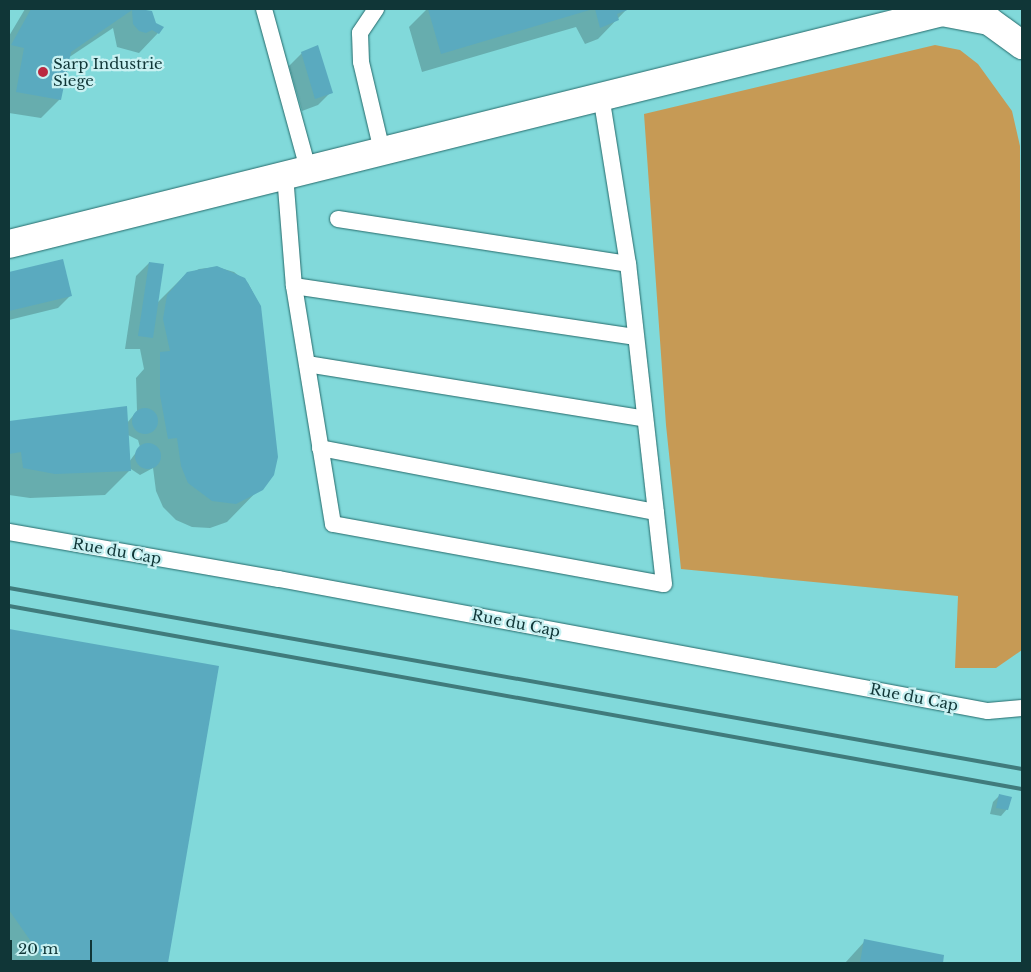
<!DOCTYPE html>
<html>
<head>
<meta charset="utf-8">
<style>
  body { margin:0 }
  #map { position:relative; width:1031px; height:972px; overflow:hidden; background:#81d9da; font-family:"Libre Baskerville",serif }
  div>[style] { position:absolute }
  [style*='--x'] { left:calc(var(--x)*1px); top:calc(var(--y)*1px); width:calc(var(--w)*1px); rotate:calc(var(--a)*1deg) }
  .green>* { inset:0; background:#c69a55 }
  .shadow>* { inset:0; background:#0003 }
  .building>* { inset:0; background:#5aaabf }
  .round { border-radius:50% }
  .roads { filter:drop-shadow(0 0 1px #256a6b) drop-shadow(0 0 1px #256a6b) }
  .service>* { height:16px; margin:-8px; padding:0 8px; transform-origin:8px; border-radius:8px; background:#fff }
  .minor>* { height:28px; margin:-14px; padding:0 14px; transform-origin:14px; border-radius:14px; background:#fff }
  .rail>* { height:4px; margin:-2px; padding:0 2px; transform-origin:2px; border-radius:2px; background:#407b7c }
  .dots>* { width:14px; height:14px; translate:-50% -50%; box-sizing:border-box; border:2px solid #c8f1f2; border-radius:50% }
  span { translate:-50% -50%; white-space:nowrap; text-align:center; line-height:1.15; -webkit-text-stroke:4.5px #c8f1f2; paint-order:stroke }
  .poi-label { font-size:15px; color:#103637 }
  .left { translate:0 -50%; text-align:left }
  .street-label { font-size:15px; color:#103637 }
  .frame { position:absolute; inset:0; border:10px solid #103637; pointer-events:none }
  .scale { position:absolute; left:10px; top:940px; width:82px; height:22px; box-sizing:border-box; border:2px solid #103637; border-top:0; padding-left:6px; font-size:15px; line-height:18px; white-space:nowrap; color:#103637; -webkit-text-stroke:4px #c8f1f2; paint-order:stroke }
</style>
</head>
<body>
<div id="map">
  <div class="green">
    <i style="clip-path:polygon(935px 45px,960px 50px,978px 64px,1012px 111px,1020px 146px,1022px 650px,996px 668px,955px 668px,958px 596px,681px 569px,666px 425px,644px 114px)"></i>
  </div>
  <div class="shadow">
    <i style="clip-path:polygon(25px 9px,139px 9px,156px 24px,158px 33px,139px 53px,117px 47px,113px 28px,68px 58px,60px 99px,41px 118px,9px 113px,9px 36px)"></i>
    <i style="clip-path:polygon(427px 9px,627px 9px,598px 39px,585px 44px,576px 27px,422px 72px,409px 27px)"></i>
    <i style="clip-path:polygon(302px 53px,331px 92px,318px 105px,302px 111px,289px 66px)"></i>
    <i style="clip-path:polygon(62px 260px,71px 295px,58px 308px,9px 320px,9px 273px)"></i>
    <i style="clip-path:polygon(evenodd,149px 263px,157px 303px,183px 277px,199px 269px,217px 267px,234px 272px,248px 283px,260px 306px,269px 479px,227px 522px,210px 528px,192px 527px,176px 520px,163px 507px,156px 491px,153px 468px,140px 475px,131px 469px,105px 495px,30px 498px,9px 495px,9px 423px,126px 408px,127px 423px,137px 411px,136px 378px,144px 369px,140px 349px,125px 349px,136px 276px,149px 263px,128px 435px,138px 440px,140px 447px,129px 462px,128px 435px)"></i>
    <i style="clip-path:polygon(9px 631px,218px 667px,167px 963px,14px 963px,9px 956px)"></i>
    <i style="clip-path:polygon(999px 796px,1007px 809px,1001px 816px,990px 814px,993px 802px)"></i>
    <i style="clip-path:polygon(865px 941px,943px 956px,942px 963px,845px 963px)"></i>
  </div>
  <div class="building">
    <i style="clip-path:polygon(31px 9px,140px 9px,152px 11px,156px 23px,164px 27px,159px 34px,152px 30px,146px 33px,139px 31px,133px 24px,132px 10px,71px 52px,61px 100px,16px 92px,24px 48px,11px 45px)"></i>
    <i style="clip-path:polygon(428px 9px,593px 9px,441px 54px)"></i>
    <i style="clip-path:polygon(595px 9px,630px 9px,617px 14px,619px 20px,600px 28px)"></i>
    <i style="clip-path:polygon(318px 45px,333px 93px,315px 99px,301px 52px)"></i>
    <i style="clip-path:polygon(63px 259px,72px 296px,9px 311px,9px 272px)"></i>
    <i style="clip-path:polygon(149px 262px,164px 264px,153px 338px,138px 336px)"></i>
    <i style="clip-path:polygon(217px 266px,245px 278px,261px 306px,278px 457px,274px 475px,263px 490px,236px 504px,212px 501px,188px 483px,181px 466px,177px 438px,168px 439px,160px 395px,160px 352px,170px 351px,163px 319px,167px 295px,187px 272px)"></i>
    <i style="clip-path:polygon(127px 406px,131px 471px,55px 474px,23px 468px,21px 452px,9px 454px,9px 421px)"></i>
    <i class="round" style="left:132px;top:408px;width:26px;height:26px"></i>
    <i class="round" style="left:135px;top:443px;width:26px;height:26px"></i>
    <i style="clip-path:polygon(9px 629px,219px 666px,168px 963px,46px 963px,9px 910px)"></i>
    <i style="clip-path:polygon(999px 794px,1012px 797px,1008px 810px,996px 808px)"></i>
    <i style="clip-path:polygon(864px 939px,944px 955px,943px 963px,860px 963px)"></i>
  </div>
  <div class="roads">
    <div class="service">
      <i style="--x:264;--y:9;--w:166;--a:74.6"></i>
      <i style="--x:376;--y:9;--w:29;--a:124"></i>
      <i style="--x:360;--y:33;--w:29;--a:88"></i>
      <i style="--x:361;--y:62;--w:91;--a:76.7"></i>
      <i style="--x:285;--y:175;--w:111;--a:85.4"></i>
      <i style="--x:294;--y:286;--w:241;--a:80.7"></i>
      <i style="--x:333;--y:524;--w:336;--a:10.3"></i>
      <i style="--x:664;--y:584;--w:322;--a:-96.4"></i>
      <i style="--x:628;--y:264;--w:170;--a:-99.1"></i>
      <i style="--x:338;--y:219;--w:293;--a:8.8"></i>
      <i style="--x:294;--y:286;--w:346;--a:8.5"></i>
      <i style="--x:307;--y:364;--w:342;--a:9.2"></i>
      <i style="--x:320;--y:448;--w:342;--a:10.8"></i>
      <i style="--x:9;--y:532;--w:274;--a:9.9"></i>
      <i style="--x:279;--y:579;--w:721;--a:10.55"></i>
      <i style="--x:988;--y:711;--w:34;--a:-5"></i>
    </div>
    <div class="minor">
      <i style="--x:9;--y:244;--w:961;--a:-13.96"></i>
      <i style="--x:942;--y:12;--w:48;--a:10.8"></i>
      <i style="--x:989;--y:21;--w:41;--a:36"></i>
    </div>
  </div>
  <div class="rail">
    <i style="--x:9;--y:588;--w:1029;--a:10.13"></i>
    <i style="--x:9;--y:606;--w:1029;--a:10.24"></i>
  </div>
  <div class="dots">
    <i style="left:43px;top:72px;background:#ba2941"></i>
  </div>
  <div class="poi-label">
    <span class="left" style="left:53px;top:72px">Sarp Industrie<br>Siege</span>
  </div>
  <div class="street-label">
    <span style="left:117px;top:551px;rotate:10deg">Rue du Cap</span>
    <span style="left:516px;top:623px;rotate:11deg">Rue du Cap</span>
    <span style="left:914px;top:697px;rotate:11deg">Rue du Cap</span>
  </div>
  <div class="frame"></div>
  <div class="scale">20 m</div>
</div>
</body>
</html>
